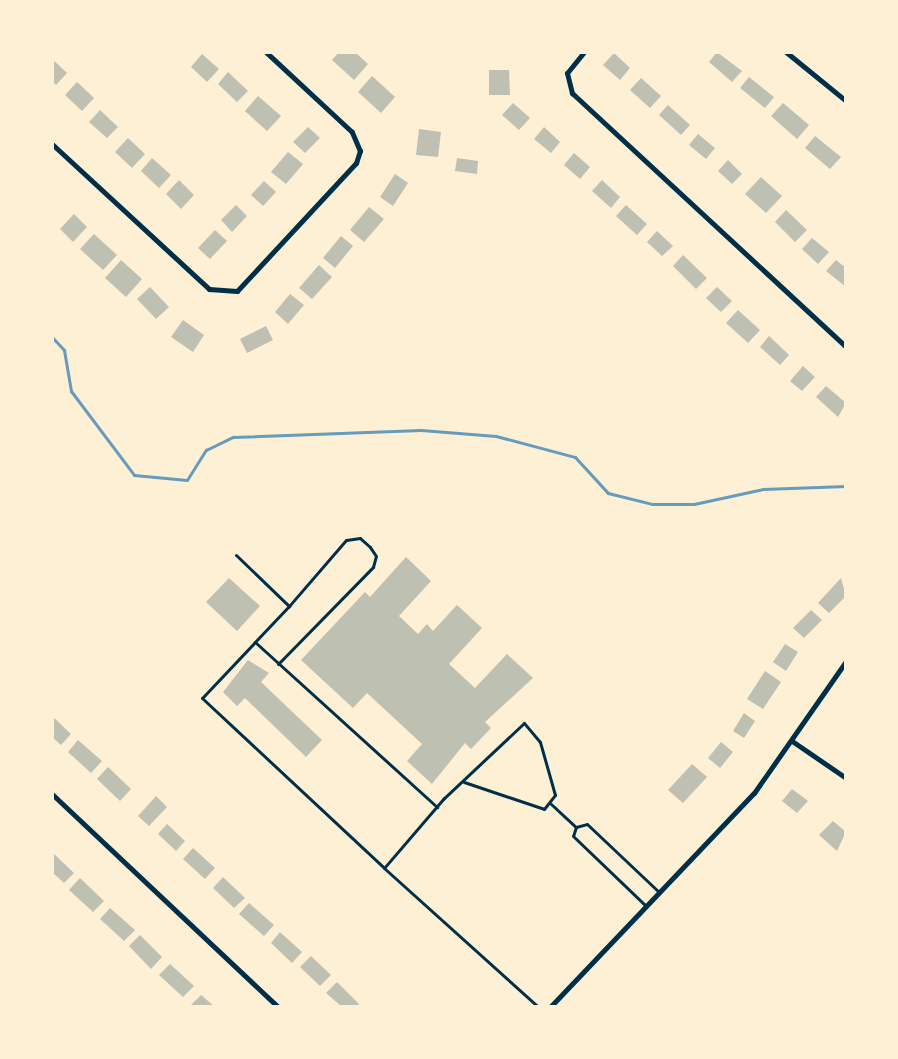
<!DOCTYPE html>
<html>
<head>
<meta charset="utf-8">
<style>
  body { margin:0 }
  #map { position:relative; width:898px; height:1059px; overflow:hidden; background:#fdf0d5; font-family:Raleway,sans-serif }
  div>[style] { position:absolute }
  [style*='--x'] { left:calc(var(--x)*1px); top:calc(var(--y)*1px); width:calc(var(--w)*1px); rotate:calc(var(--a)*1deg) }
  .stream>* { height:3px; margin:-1.5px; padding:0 1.5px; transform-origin:1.5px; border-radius:1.5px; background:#669bbc }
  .building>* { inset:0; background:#bec0b2 }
  .service>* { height:3px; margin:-1.5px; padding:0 1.5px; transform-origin:1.5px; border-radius:1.5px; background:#003049 }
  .minor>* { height:5px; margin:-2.5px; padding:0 2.5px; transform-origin:2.5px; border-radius:2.5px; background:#003049 }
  span { translate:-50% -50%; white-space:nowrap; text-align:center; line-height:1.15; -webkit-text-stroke:6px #fdf0d5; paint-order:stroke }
  .frame { position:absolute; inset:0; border:54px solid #fdf0d5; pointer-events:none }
</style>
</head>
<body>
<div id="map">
  <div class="stream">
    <i style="--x:52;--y:337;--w:18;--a:47"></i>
    <i style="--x:64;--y:350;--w:42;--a:80.3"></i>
    <i style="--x:71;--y:391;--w:105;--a:53.1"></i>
    <i style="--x:134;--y:475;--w:53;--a:5.4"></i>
    <i style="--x:187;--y:480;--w:36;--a:-58"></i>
    <i style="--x:206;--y:450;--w:30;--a:-26"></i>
    <i style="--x:233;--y:437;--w:188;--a:-2.1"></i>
    <i style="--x:421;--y:430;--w:75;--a:4.6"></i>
    <i style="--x:496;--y:436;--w:82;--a:14.9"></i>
    <i style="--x:575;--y:457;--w:49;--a:47.5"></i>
    <i style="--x:608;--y:493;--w:45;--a:14"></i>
    <i style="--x:652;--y:504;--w:42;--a:0"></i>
    <i style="--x:694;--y:504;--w:71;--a:-12.3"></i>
    <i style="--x:763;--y:489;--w:83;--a:-2.1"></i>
  </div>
  <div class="building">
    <i style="clip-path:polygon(339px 52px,355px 52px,368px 64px,354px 80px,332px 60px)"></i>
    <i style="clip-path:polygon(717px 52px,742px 71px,732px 82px,709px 62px)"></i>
    <i style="clip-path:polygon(614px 53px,630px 68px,620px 80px,603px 65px)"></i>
    <i style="clip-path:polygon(202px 54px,219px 69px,207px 82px,191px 67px)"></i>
    <i style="clip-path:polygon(52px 59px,67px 73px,56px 85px,52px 81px)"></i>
    <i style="clip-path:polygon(489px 70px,509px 70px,510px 95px,489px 95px)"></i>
    <i style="clip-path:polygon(228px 72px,248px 91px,237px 102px,218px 84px)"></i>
    <i style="clip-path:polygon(372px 76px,395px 97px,381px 113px,358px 92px)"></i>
    <i style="clip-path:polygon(749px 77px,774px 97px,765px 108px,740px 88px)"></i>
    <i style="clip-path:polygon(641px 78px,661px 96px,650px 108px,630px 90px)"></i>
    <i style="clip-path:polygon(77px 82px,94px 98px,82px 111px,65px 95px)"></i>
    <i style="clip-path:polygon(258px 96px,281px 116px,267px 131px,245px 111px)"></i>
    <i style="clip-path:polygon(513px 103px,530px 118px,519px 130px,502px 115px)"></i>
    <i style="clip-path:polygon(783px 103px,809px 125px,797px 139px,771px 116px)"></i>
    <i style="clip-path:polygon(668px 105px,690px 125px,681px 135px,659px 115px)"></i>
    <i style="clip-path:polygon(100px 110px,118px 127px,107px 138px,89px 122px)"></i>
    <i style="clip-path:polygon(308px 127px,320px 138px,305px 153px,293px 142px)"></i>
    <i style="clip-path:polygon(544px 127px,560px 142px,551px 153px,534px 139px)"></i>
    <i style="clip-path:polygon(419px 129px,441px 132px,438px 157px,416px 155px)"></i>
    <i style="clip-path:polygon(698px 134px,715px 148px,706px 159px,689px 145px)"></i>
    <i style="clip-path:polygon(815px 136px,841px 157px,830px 169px,805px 148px)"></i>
    <i style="clip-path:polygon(128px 138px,145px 154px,132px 168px,115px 152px)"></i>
    <i style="clip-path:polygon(288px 152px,303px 164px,286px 184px,271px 172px)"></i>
    <i style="clip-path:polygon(574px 153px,590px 167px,580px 179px,564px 165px)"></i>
    <i style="clip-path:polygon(152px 158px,171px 175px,159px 188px,141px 171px)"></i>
    <i style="clip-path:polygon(457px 158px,478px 161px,477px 174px,455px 171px)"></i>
    <i style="clip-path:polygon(728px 160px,742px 174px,732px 184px,718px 171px)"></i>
    <i style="clip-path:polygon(395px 174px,408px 183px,393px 206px,380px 197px)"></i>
    <i style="clip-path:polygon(761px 177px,782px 196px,766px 213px,745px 194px)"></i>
    <i style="clip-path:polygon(179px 180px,194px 195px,181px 209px,166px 194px)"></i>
    <i style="clip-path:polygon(602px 180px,620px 197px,611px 208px,592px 191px)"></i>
    <i style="clip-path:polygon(264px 181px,276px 192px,263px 206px,251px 195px)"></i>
    <i style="clip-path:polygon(236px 205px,247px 216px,232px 232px,221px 220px)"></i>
    <i style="clip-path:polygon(626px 205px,647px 224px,637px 235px,616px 216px)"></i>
    <i style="clip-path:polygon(369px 207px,384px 219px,364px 242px,350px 230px)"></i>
    <i style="clip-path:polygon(786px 210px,807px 230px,795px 242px,775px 222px)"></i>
    <i style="clip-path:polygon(74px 214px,87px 227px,73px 242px,60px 229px)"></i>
    <i style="clip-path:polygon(215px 230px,227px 241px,210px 259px,198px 248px)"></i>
    <i style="clip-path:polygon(657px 231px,673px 246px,662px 256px,647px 242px)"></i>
    <i style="clip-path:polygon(94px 234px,117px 255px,103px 270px,80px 249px)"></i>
    <i style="clip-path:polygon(341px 236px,353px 246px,335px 268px,323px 258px)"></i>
    <i style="clip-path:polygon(812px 238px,829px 252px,818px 264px,802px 249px)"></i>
    <i style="clip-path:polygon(683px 255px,707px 278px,696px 289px,673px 266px)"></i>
    <i style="clip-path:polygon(121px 260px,142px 279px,126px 297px,105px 278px)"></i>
    <i style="clip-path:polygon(836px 260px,846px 268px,846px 287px,826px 271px)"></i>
    <i style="clip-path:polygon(319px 265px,332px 277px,312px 299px,299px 288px)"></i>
    <i style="clip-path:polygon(150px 287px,169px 307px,156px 319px,137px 299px)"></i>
    <i style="clip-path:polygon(717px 287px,732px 301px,721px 312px,706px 298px)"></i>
    <i style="clip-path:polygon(290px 294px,304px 305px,288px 324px,275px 312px)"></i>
    <i style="clip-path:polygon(738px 310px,760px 330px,748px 343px,726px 323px)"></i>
    <i style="clip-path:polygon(183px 320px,204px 335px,193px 352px,171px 337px)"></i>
    <i style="clip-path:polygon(266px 326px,273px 340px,247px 353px,240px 339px)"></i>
    <i style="clip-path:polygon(769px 336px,789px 355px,780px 365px,760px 347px)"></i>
    <i style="clip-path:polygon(803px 366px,815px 377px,802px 391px,790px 381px)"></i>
    <i style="clip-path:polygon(826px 386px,846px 403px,838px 417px,816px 397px)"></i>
    <i style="clip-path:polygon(406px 557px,431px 581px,399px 616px,418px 634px,427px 624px,433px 631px,457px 605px,482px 628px,449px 664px,475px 688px,507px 654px,533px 678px,485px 722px,491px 728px,471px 749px,465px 743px,432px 784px,407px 761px,422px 744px,367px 693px,353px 708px,301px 660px,365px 592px,370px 597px)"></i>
    <i style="clip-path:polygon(229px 578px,260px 606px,237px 631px,206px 602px)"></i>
    <i style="clip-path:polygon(841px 578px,846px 596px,829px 613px,818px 603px)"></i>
    <i style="clip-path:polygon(811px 610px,822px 620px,804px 638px,793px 628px)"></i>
    <i style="clip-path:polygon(785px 644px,798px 652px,786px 671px,773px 662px)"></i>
    <i style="clip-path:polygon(248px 660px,269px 673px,261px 682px,322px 740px,306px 757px,245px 698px,237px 706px,223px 692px)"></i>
    <i style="clip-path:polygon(765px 671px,781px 682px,763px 709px,747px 699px)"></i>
    <i style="clip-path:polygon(744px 713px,755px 721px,744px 738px,733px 731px)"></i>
    <i style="clip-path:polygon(52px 716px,71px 734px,61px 745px,52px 737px)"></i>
    <i style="clip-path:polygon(78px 740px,102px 761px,91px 773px,68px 752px)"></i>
    <i style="clip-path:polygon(721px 742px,733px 752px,720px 768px,708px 758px)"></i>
    <i style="clip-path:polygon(692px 764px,707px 777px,683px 803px,668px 790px)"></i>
    <i style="clip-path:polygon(108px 767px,131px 789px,120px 801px,97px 779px)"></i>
    <i style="clip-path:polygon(792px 789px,808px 801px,797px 813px,782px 801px)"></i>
    <i style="clip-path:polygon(156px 796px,167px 807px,149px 826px,138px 816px)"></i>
    <i style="clip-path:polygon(833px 821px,846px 832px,837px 851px,819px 835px)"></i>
    <i style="clip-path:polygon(167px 824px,185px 841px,176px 851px,158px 834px)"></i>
    <i style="clip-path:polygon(193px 848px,215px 868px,205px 879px,183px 859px)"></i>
    <i style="clip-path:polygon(52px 852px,74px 873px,64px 883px,52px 872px)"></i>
    <i style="clip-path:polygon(223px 877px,245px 898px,234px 908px,213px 888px)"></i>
    <i style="clip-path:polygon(80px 878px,104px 901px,93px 912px,69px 890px)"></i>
    <i style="clip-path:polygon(249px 903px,274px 925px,264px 936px,239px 914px)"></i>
    <i style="clip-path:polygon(110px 908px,135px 930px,124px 941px,100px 919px)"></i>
    <i style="clip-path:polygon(280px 932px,302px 952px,292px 963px,271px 943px)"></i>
    <i style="clip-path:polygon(140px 935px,162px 957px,151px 969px,129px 946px)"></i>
    <i style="clip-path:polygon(311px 956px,331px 975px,320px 986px,300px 967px)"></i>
    <i style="clip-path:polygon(170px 964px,194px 986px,183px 997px,159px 975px)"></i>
    <i style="clip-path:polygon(337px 982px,359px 1004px,357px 1006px,341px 1006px,326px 993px)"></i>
    <i style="clip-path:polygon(201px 995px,214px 1006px,190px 1006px)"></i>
  </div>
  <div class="service">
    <i style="--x:236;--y:555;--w:74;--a:43.9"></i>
    <i style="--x:289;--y:606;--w:50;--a:133.4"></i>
    <i style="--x:255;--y:642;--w:246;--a:42.2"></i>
    <i style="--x:255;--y:642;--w:77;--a:133.4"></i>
    <i style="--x:202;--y:698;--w:248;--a:43"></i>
    <i style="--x:278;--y:664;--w:136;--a:-45.6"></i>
    <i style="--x:373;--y:567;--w:11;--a:-75"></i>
    <i style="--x:376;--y:556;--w:11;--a:-124"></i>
    <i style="--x:370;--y:547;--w:13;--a:-138"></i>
    <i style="--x:360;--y:538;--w:14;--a:172"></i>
    <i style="--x:346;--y:540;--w:87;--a:130.8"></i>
    <i style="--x:464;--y:782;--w:84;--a:18.6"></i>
    <i style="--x:544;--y:809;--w:18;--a:-52"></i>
    <i style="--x:555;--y:795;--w:55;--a:-105.8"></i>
    <i style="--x:540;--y:742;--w:25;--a:-130"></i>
    <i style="--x:524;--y:723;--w:110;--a:136.8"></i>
    <i style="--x:444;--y:798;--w:92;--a:130.6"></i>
    <i style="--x:384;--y:868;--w:206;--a:42"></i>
    <i style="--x:551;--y:804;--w:34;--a:43"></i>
    <i style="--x:576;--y:827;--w:9;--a:108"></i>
    <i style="--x:573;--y:836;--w:101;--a:43.8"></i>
    <i style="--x:576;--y:827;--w:11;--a:-15"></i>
    <i style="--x:587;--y:824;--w:99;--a:43.4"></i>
  </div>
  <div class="minor">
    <i style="--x:584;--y:52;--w:27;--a:129"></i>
    <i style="--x:567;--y:73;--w:21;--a:76"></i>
    <i style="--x:572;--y:93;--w:374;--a:42.8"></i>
    <i style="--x:786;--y:52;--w:77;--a:39.2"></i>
    <i style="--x:52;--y:144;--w:214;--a:42.7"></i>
    <i style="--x:209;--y:289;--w:28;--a:4"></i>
    <i style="--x:237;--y:291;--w:175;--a:-47.1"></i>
    <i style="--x:356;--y:163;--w:13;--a:-72"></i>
    <i style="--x:360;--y:151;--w:21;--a:-113"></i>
    <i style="--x:352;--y:132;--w:117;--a:-137.1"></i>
    <i style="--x:792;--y:741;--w:65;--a:34.4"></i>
    <i style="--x:52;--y:794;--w:309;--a:43.3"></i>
    <i style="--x:551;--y:1006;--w:294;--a:-46.4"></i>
    <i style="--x:754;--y:793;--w:161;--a:-55.1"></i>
  </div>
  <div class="frame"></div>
</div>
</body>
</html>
